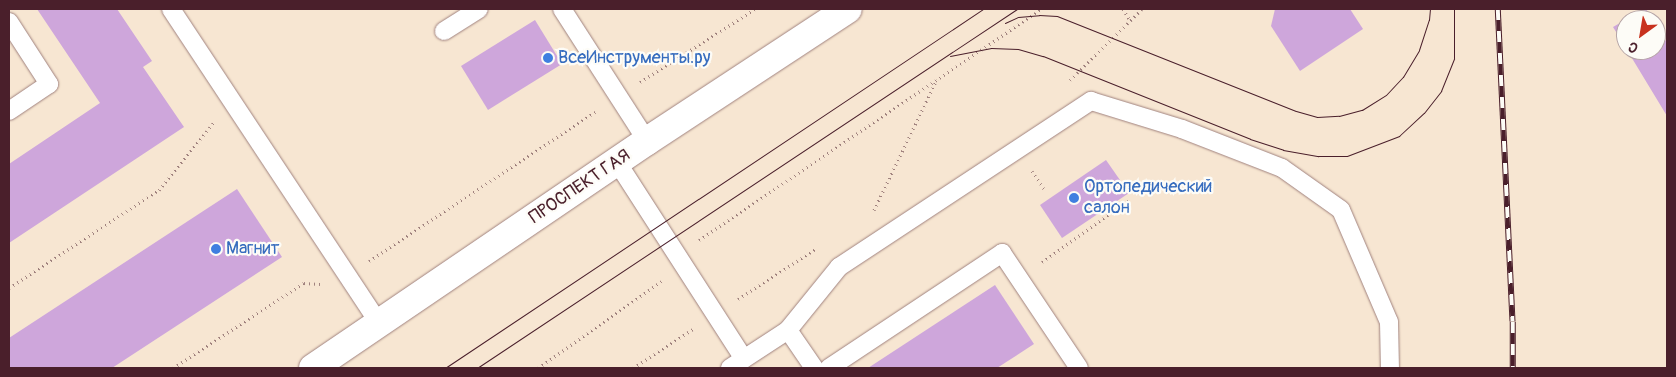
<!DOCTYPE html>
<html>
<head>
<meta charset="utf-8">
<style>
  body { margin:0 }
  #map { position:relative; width:1676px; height:377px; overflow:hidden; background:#f7e6d2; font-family:Pangolin,sans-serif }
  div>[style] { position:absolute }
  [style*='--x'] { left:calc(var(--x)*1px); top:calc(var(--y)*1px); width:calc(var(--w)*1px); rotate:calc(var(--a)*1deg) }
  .building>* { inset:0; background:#cea6db }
  .path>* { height:3px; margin-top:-1.5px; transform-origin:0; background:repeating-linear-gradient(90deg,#a0827e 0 1px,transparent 0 5px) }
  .roads { filter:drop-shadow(0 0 1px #a0827e) drop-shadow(0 0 1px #a0827e) }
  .service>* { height:18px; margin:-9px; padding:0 9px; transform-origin:9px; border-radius:9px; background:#fff }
  .primary>* { height:28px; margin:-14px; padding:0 14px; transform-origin:14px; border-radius:14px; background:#fff }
  .tram>* { height:1px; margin:-0.5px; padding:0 0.5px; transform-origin:0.5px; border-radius:0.5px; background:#4a1f2b }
  .rail>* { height:5.5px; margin-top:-2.75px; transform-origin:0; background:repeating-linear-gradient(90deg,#fdfcf7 0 11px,#4a1f2b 0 22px); box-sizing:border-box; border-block:1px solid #4a1f2b }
  .dots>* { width:14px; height:14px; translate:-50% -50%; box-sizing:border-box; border:2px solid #fdfcf7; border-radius:50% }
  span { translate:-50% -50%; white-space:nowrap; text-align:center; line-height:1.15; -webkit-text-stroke:4.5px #fdfcf7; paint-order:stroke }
  .shop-label { font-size:18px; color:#366cbe }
  .left { translate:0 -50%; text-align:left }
  .street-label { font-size:18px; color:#4a1f2b }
  .frame { position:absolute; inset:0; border:10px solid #4a1f2b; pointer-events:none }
  .north { position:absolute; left:1616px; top:10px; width:50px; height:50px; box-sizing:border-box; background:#fdfcf7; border:1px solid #b5a4a5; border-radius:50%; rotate:212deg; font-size:14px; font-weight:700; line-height:20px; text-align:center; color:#4a1f2b }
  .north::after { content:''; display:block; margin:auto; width:18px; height:22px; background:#c8321e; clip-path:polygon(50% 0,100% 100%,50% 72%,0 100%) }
</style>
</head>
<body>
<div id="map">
  <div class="building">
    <i style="clip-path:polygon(37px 9px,117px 9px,152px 61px,143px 67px,184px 127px,9px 243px,9px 164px,100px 103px)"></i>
    <i style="clip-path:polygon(1275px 9px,1350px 9px,1363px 29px,1300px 71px,1271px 26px)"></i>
    <i style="clip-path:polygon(1644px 9px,1646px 9px,1653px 20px,1626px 20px,1626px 48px,1613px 27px)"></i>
    <i style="clip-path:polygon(535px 20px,562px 64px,488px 110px,461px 66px)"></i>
    <i style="clip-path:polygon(1656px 25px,1667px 43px,1667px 116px,1627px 50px,1656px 50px)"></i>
    <i style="clip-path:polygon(1106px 160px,1129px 193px,1062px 238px,1040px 205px)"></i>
    <i style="clip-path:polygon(237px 189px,282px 257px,112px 368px,9px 368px,9px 338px)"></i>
    <i style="clip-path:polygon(995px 285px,1034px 344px,997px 368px,868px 368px)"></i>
  </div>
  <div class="path">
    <i style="--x:1123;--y:9;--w:13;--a:58"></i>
    <i style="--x:1070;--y:80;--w:101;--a:-44.6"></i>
    <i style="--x:640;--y:82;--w:136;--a:-32.4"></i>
    <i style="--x:1032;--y:171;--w:22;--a:56"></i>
    <i style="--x:874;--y:210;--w:145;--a:-64.3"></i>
    <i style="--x:699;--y:240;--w:414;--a:-34"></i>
    <i style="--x:369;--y:261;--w:271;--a:-33.4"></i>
    <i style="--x:1042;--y:262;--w:107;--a:-35.5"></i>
    <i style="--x:9;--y:288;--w:179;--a:-33.2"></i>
    <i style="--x:159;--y:190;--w:87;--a:-51"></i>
    <i style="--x:738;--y:299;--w:94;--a:-32.8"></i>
    <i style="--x:173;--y:368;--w:156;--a:-33"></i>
    <i style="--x:304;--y:283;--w:16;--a:4"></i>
    <i style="--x:538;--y:368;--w:151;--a:-35.1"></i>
    <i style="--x:633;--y:368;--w:72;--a:-33"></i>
  </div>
  <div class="roads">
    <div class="service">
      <i style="--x:171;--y:9;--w:377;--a:56.5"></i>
      <i style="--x:562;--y:9;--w:157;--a:57.2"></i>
      <i style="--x:9;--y:22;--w:74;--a:57.2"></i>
      <i style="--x:49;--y:84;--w:48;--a:146"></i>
      <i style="--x:444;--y:31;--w:41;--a:-32.2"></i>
      <i style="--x:617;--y:162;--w:234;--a:57.2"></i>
      <i style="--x:788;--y:330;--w:46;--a:55.6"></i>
      <i style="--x:730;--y:368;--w:69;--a:-33.2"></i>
      <i style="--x:788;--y:330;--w:81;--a:-51"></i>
      <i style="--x:839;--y:267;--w:302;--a:-33.4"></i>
      <i style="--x:1091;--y:101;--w:95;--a:17.1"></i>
      <i style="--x:1182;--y:129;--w:107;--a:21.3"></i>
      <i style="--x:1282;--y:168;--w:72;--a:35.4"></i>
      <i style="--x:1341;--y:210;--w:122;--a:66.8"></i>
      <i style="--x:1389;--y:322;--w:46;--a:88.8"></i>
      <i style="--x:829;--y:368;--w:208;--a:-33.6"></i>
      <i style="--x:1002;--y:253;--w:138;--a:56.2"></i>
    </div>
    <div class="primary">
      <i style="--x:313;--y:368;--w:404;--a:-34.2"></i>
      <i style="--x:647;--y:141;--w:240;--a:-33.3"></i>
    </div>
  </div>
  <div class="tram">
    <i style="--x:1005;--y:23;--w:14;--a:-25"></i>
    <i style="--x:1018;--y:17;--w:21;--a:-5"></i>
    <i style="--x:1039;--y:15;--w:18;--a:3"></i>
    <i style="--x:1057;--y:16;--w:257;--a:21.7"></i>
    <i style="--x:1296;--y:111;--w:22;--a:16"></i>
    <i style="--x:1317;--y:117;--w:22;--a:-3"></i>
    <i style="--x:1339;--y:116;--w:24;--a:-15"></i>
    <i style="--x:1362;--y:110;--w:28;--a:-32"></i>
    <i style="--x:1386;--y:95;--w:25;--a:-47"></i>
    <i style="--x:1403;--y:77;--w:31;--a:-59"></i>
    <i style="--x:1419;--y:50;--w:32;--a:-72"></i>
    <i style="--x:1429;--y:20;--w:11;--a:-85"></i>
    <i style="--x:950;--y:56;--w:42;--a:-11"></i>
    <i style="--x:991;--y:48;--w:27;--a:2"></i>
    <i style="--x:1018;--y:49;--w:26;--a:16"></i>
    <i style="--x:1043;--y:56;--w:223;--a:21.8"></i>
    <i style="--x:1250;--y:139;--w:35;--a:18"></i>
    <i style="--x:1283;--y:150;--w:36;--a:10"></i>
    <i style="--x:1318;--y:156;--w:29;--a:0"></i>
    <i style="--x:1347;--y:156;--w:56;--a:-21"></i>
    <i style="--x:1399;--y:136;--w:34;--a:-43"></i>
    <i style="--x:1424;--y:113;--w:28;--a:-52"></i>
    <i style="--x:1441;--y:91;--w:35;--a:-68"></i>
    <i style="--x:1454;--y:58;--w:49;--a:-90"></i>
    <i style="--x:445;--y:368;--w:647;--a:-33.71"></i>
    <i style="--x:477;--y:368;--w:648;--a:-33.62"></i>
  </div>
  <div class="rail">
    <i style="--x:1498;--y:9;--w:313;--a:87.3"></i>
    <i style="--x:1513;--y:322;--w:46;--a:90"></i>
  </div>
  <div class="dots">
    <i style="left:548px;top:58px;background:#3f7fe0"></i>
    <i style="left:1074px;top:198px;background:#3f7fe0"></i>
    <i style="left:216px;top:249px;background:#3f7fe0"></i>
  </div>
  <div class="shop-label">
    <span class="left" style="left:558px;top:58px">ВсеИнструменты.ру</span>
    <span class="left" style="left:1084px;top:198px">Ортопедический<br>салон</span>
    <span class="left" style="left:226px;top:249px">Магнит</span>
  </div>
  <div class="street-label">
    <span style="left:580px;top:187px;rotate:-34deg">ПРОСПЕКТ ГАЯ</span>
  </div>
  <div class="frame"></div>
  <div class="north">С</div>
</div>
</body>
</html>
